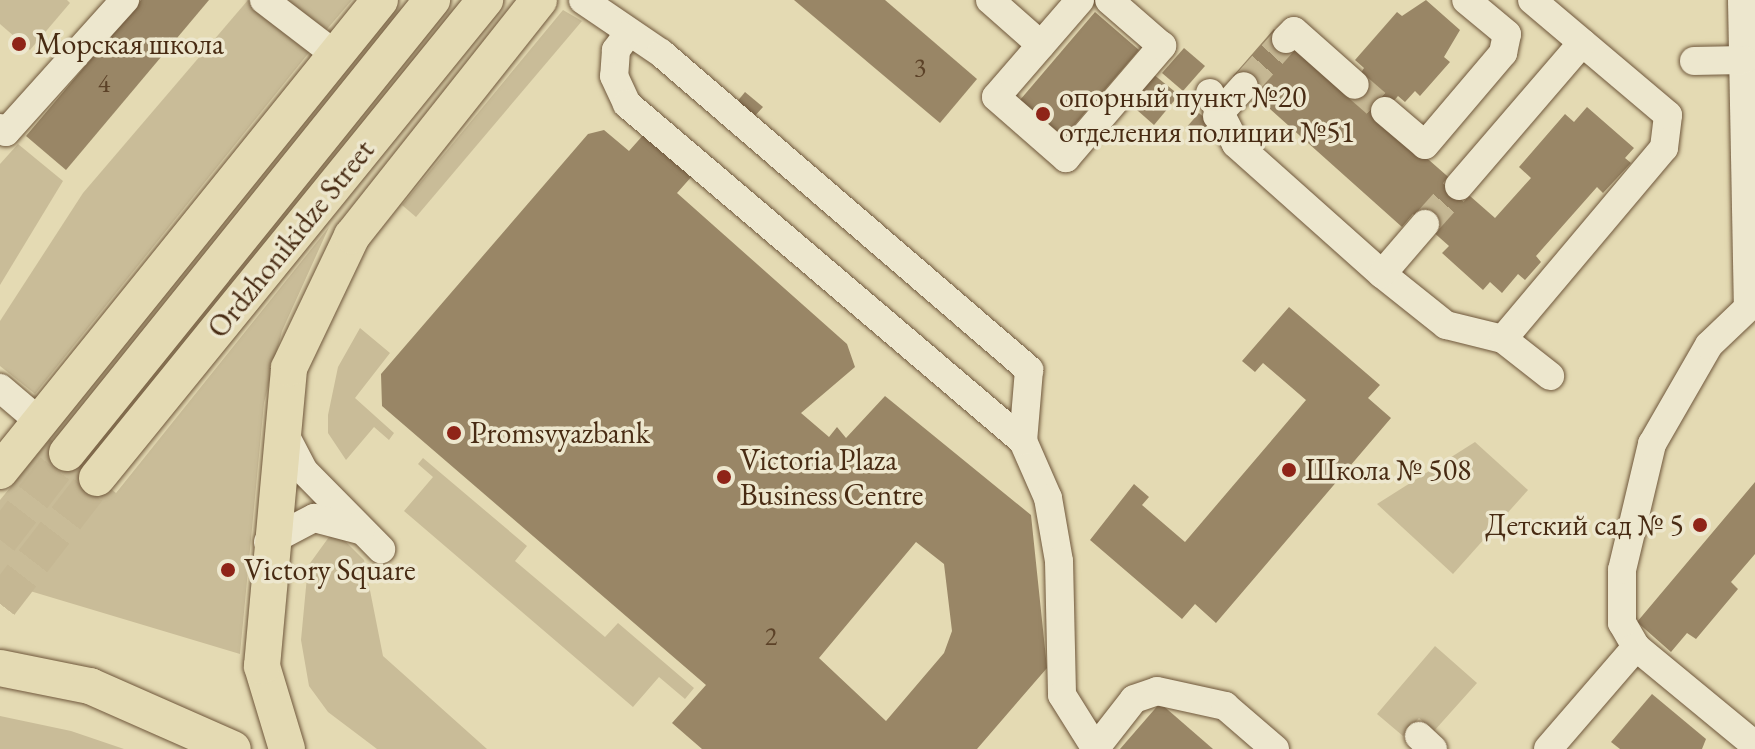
<!DOCTYPE html>
<html>
<head>
<meta charset="utf-8">
<style>
  body { margin:0 }
  #map { position:relative; width:1755px; height:749px; overflow:hidden; background:#e4dab3; font-family:"EB Garamond",serif }
  div>[style] { position:absolute }
  [style*='--x'] { left:calc(var(--x)*1px); top:calc(var(--y)*1px); width:calc(var(--w)*1px); rotate:calc(var(--a)*1deg) }
  .green>* { inset:0; background:#c9bc98 }
  .building>* { inset:0; background:#998666 }
  .minor-tunnel>* { height:28px; margin-top:-14px; transform-origin:0; background:repeating-linear-gradient(90deg,#c5b793 0 28px,transparent 0 42px) }
  .major-tunnel>* { height:36px; margin-top:-18px; transform-origin:0; background:repeating-linear-gradient(90deg,#c5b793 0 36px,transparent 0 54px) }
  .roads { filter:drop-shadow(0 0 2px #6f573b) drop-shadow(0 0 2px #6f573b) }
  .minor>* { height:28px; margin:-14px; padding:0 14px; transform-origin:14px; border-radius:14px; background:#ede7ce }
  .major>* { height:36px; margin:-18px; padding:0 18px; transform-origin:18px; border-radius:18px; background:#e4dab3 }
  .dots>* { width:22px; height:22px; translate:-50% -50%; box-sizing:border-box; border:4px solid #ede7ce; border-radius:50% }
  span { translate:-50% -50%; white-space:nowrap; text-align:center; line-height:1.15; -webkit-text-stroke:7px #ede7ce; paint-order:stroke }
  .number-label { font-size:26px; color:#5c4228 }
  .number-label span { -webkit-text-stroke-width:0 }
  .poi-label { font-size:30px; color:#482b13 }
  .left { translate:0 -50%; text-align:left }
  .right { translate:-100% -50%; text-align:right }
  .street-label { font-size:30px; color:#482b13 }
</style>
</head>
<body>
<div id="map">
  <div class="green">
    <i style="clip-path:polygon(0 0,67px 0,70px 3px,30px 50px,0 24px)"></i>
    <i style="clip-path:polygon(248px 0,311px 50px,35px 394px,0 366px,0 321px,83px 193px)"></i>
    <i style="clip-path:polygon(278px 0,352px 0,322px 35px)"></i>
    <i style="clip-path:polygon(563px 10px,582px 21px,416px 217px,402px 205px)"></i>
    <i style="clip-path:polygon(18px 144px,63px 181px,0 285px,0 164px)"></i>
    <i style="clip-path:polygon(329px 227px,282px 331px,264px 403px,240px 654px,0 582px,0 500px,50px 439px,116px 493px)"></i>
    <i style="clip-path:polygon(360px 328px,390px 353px,355px 398px,394px 433px,389px 440px,374px 427px,346px 460px,328px 433px,328px 415px,338px 367px)"></i>
    <i style="clip-path:polygon(1475px 442px,1528px 490px,1453px 574px,1377px 504px)"></i>
    <i style="clip-path:polygon(423px 458px,527px 546px,515px 561px,605px 637px,618px 623px,694px 688px,685px 699px,659px 677px,633px 707px,404px 511px,433px 477px,418px 464px)"></i>
    <i style="clip-path:polygon(334px 530px,364px 560px,383px 656px,487px 749px,377px 749px,328px 712px,309px 686px,301px 640px,308px 566px)"></i>
    <i style="clip-path:polygon(1435px 646px,1477px 683px,1434px 731px,1419px 718px,1403px 736px,1377px 714px)"></i>
    <i style="clip-path:polygon(0 716px,71px 731px,124px 749px,0 749px)"></i>
  </div>
  <div class="building">
    <i style="clip-path:polygon(141px 0,209px 0,66px 170px,26px 136px)"></i>
    <i style="clip-path:polygon(794px 0,885px 0,977px 79px,940px 123px)"></i>
    <i style="clip-path:polygon(1426px 0,1460px 30px,1444px 57px,1450px 62px,1420px 96px,1415px 91px,1405px 102px,1398px 96px,1380px 117px,1495px 218px,1531px 178px,1519px 167px,1565px 114px,1574px 122px,1587px 107px,1634px 148px,1625px 158px,1631px 163px,1603px 193px,1597px 187px,1536px 256px,1541px 262px,1525px 280px,1518px 274px,1502px 293px,1490px 282px,1483px 290px,1442px 253px,1449px 246px,1413px 214px,1402px 227px,1233px 76px,1274px 29px,1347px 95px,1364px 68px,1355px 60px,1397px 12px,1402px 16px)"></i>
    <i style="clip-path:polygon(1095px 12px,1139px 50px,1064px 137px,1020px 100px)"></i>
    <i style="clip-path:polygon(1184px 48px,1205px 66px,1183px 91px,1162px 73px)"></i>
    <i style="clip-path:polygon(1153px 74px,1179px 95px,1154px 125px,1129px 103px)"></i>
    <i style="clip-path:polygon(745px 92px,763px 107px,753px 118px,736px 103px)"></i>
    <i style="clip-path:polygon(1199px 113px,1215px 127px,1200px 143px,1185px 129px)"></i>
    <i style="clip-path:polygon(evenodd,604px 130px,629px 151px,645px 133px,693px 175px,677px 193px,847px 344px,855px 367px,801px 413px,829px 437px,837px 427px,846px 438px,885px 396px,1031px 515px,1047px 668px,977px 749px,702px 749px,672px 723px,706px 685px,382px 406px,381px 374px,588px 134px,604px 130px,916px 542px,944px 564px,952px 631px,944px 653px,886px 721px,819px 658px,916px 542px)"></i>
    <i style="clip-path:polygon(1289px 307px,1380px 385px,1368px 398px,1391px 418px,1216px 623px,1195px 604px,1182px 619px,1090px 540px,1134px 484px,1149px 497px,1142px 505px,1185px 542px,1306px 400px,1263px 363px,1255px 372px,1242px 361px)"></i>
    <i style="clip-path:polygon(1755px 482px,1755px 554px,1731px 582px,1738px 589px,1696px 639px,1687px 633px,1671px 652px,1637px 622px)"></i>
    <i style="clip-path:polygon(1652px 694px,1706px 739px,1702px 749px,1620px 749px,1611px 742px)"></i>
    <i style="clip-path:polygon(1160px 703px,1213px 749px,1120px 749px)"></i>
  </div>
  <div class="minor-tunnel">
    <i style="--x:1355;--y:85;--w:40;--a:41"></i>
    <i style="--x:1244;--y:86;--w:63;--a:-48.2"></i>
    <i style="--x:1425;--y:224;--w:51;--a:-48.2"></i>
  </div>
  <div class="major-tunnel">
    <i style="--x:0;--y:540;--w:110;--a:-52.4"></i>
    <i style="--x:0;--y:604;--w:159;--a:-52.4"></i>
  </div>
  <div class="roads">
    <div class="minor">
      <i style="--x:264;--y:0;--w:91;--a:37.4"></i>
      <i style="--x:583;--y:0;--w:94;--a:34.2"></i>
      <i style="--x:661;--y:53;--w:486;--a:40.7"></i>
      <i style="--x:1029;--y:370;--w:71;--a:94.8"></i>
      <i style="--x:1023;--y:441;--w:62;--a:66.3"></i>
      <i style="--x:1048;--y:498;--w:64;--a:80.1"></i>
      <i style="--x:1059;--y:561;--w:134;--a:88.7"></i>
      <i style="--x:1062;--y:695;--w:60;--a:57.9"></i>
      <i style="--x:990;--y:0;--w:68;--a:41.4"></i>
      <i style="--x:1080;--y:0;--w:128;--a:130.9"></i>
      <i style="--x:996;--y:97;--w:93;--a:41.1"></i>
      <i style="--x:1066;--y:158;--w:148;--a:-49.4"></i>
      <i style="--x:1162;--y:46;--w:70;--a:-139"></i>
      <i style="--x:1742;--y:0;--w:302;--a:88.9"></i>
      <i style="--x:627;--y:35;--w:19;--a:126"></i>
      <i style="--x:616;--y:50;--w:26;--a:94"></i>
      <i style="--x:614;--y:76;--w:31;--a:65"></i>
      <i style="--x:627;--y:104;--w:520;--a:40.4"></i>
      <i style="--x:1286;--y:39;--w:11;--a:-45"></i>
      <i style="--x:1294;--y:31;--w:81;--a:41.5"></i>
      <i style="--x:1694;--y:61;--w:49;--a:-1.2"></i>
      <i style="--x:1210;--y:93;--w:57;--a:63"></i>
      <i style="--x:1236;--y:144;--w:195;--a:41.7"></i>
      <i style="--x:1382;--y:274;--w:82;--a:38.6"></i>
      <i style="--x:1446;--y:325;--w:59;--a:13.8"></i>
      <i style="--x:1503;--y:339;--w:250;--a:-49.9"></i>
      <i style="--x:1664;--y:148;--w:33;--a:-83"></i>
      <i style="--x:1668;--y:115;--w:178;--a:-139.8"></i>
      <i style="--x:1385;--y:111;--w:52;--a:40.4"></i>
      <i style="--x:1425;--y:145;--w:121;--a:-49.7"></i>
      <i style="--x:1503;--y:53;--w:19;--a:-78"></i>
      <i style="--x:1507;--y:34;--w:53;--a:-140.3"></i>
      <i style="--x:1217;--y:116;--w:40;--a:-48"></i>
      <i style="--x:0;--y:128;--w:7;--a:34"></i>
      <i style="--x:6;--y:132;--w:178;--a:-48"></i>
      <i style="--x:1459;--y:186;--w:189;--a:-49.3"></i>
      <i style="--x:1382;--y:274;--w:66;--a:-49.3"></i>
      <i style="--x:1503;--y:339;--w:60;--a:38.2"></i>
      <i style="--x:0;--y:388;--w:52;--a:40.4"></i>
      <i style="--x:282;--y:429;--w:47;--a:62.4"></i>
      <i style="--x:304;--y:471;--w:110;--a:45.4"></i>
      <i style="--x:268;--y:542;--w:52;--a:-27.6"></i>
      <i style="--x:314;--y:518;--w:48;--a:14.6"></i>
      <i style="--x:1636;--y:647;--w:28;--a:-120"></i>
      <i style="--x:1622;--y:623;--w:53;--a:-90"></i>
      <i style="--x:1622;--y:570;--w:130;--a:-76.6"></i>
      <i style="--x:1652;--y:444;--w:114;--a:-60.1"></i>
      <i style="--x:1709;--y:345;--w:64;--a:-43.7"></i>
      <i style="--x:1419;--y:736;--w:19;--a:43"></i>
      <i style="--x:1095;--y:749;--w:63;--a:-52"></i>
      <i style="--x:1134;--y:699;--w:24;--a:-19"></i>
      <i style="--x:1157;--y:691;--w:70;--a:12.4"></i>
      <i style="--x:1225;--y:706;--w:66;--a:40.7"></i>
      <i style="--x:1548;--y:749;--w:135;--a:-49.2"></i>
      <i style="--x:1636;--y:647;--w:154;--a:39.5"></i>
    </div>
    <div class="major">
      <i style="--x:67;--y:453;--w:582;--a:-51.14"></i>
      <i style="--x:0;--y:471;--w:605;--a:-51.1"></i>
      <i style="--x:97;--y:478;--w:616;--a:-50.93"></i>
      <i style="--x:0;--y:668;--w:92;--a:11.3"></i>
      <i style="--x:90;--y:686;--w:156;--a:23.8"></i>
      <i style="--x:287;--y:749;--w:87;--a:-106.8"></i>
      <i style="--x:262;--y:666;--w:299;--a:-84.8"></i>
      <i style="--x:289;--y:368;--w:146;--a:-64.5"></i>
      <i style="--x:352;--y:236;--w:301;--a:-51.6"></i>
    </div>
  </div>
  <div class="dots">
    <i style="left:19px;top:44px;background:#8f2418"></i>
    <i style="left:1043px;top:114px;background:#8f2418"></i>
    <i style="left:454px;top:433px;background:#8f2418"></i>
    <i style="left:1289px;top:470px;background:#8f2418"></i>
    <i style="left:724px;top:477px;background:#8f2418"></i>
    <i style="left:1700px;top:525px;background:#8f2418"></i>
    <i style="left:228px;top:570px;background:#8f2418"></i>
  </div>
  <div class="number-label">
    <span style="left:920px;top:68px">3</span>
    <span style="left:104px;top:84px">4</span>
    <span style="left:771px;top:637px">2</span>
  </div>
  <div class="poi-label">
    <span class="left" style="left:35px;top:44px">Морская школа</span>
    <span class="left" style="left:1059px;top:114px">опорный пункт №20<br>отделения полиции №51</span>
    <span class="left" style="left:470px;top:433px">Promsvyazbank</span>
    <span class="left" style="left:740px;top:477px">Victoria Plaza<br>Business Centre</span>
    <span class="left" style="left:1305px;top:470px">Школа № 508</span>
    <span class="right" style="left:1684px;top:525px">Детский сад № 5</span>
    <span class="left" style="left:244px;top:570px">Victory Square</span>
  </div>
  <div class="street-label">
    <span style="left:291px;top:239px;rotate:-51deg">Ordzhonikidze Street</span>
  </div>
</div>
</body>
</html>
